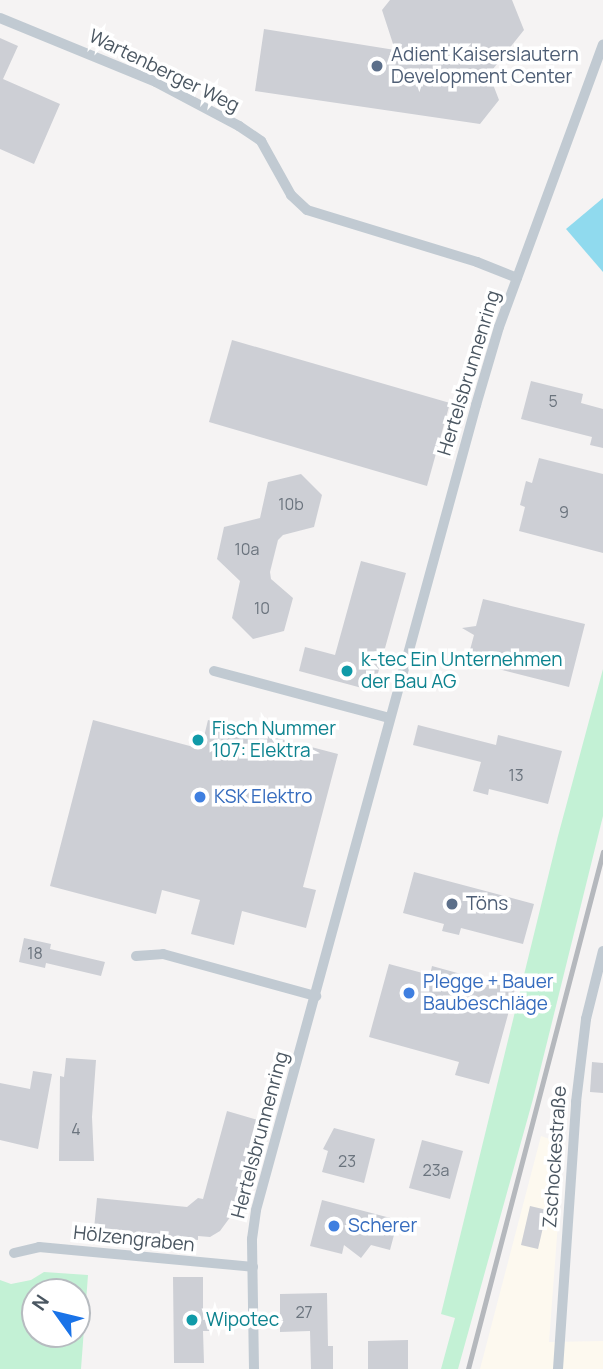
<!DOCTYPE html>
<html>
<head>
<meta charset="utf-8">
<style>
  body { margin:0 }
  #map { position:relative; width:603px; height:1369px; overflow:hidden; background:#f5f3f3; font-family:Manrope,sans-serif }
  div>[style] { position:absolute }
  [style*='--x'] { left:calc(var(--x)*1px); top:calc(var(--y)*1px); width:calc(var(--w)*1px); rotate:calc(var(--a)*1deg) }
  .commercial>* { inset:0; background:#fdf9ef }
  .green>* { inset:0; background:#c3f1d5 }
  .water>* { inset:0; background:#90daee }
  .building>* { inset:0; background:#cdcfd5 }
  .street>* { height:10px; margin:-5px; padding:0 5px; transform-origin:5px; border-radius:5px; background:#c1cad2 }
  .rail>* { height:4.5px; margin:-2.25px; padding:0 2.25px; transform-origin:2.25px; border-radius:2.25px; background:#b5b8bd }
  .dots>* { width:19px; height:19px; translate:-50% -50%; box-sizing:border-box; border:4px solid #fff; border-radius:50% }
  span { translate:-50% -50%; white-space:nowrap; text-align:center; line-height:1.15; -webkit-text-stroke:7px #fff; paint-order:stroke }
  .number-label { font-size:16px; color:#6b747e }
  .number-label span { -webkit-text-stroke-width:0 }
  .service-label { font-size:19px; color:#4e5e75 }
  .left { translate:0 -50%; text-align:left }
  .street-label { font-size:19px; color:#4a5661 }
  .culture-label { font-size:19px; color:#0d838f }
  .shop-label { font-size:19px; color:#366cbe }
  .north { position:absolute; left:21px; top:1278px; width:70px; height:70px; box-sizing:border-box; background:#fff; border:2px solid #b7bbc0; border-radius:50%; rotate:304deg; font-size:19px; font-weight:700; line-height:28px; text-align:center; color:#4a5661 }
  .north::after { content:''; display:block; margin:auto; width:24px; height:32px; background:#1a73e8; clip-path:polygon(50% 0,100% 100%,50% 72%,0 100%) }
</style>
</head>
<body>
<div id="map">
  <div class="commercial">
    <i style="clip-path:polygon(541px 1136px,564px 1144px,549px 1342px,603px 1341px,603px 1369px,480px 1369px)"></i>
  </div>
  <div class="green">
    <i style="clip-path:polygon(603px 669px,603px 816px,533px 1099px,458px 1369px,441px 1369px,455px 1318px,441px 1314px,558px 836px)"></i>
    <i style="clip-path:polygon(evenodd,44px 1272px,88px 1275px,81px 1369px,0 1369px,0 1280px,11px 1284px,31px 1280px,44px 1272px,77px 1292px,77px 1334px,35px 1334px,35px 1292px,77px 1292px)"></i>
  </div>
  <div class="water">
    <i style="clip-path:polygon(603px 198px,603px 272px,566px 229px)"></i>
  </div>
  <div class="building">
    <i style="clip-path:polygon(390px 0,512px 0,524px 30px,489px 74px,499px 100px,480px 124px,255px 91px,264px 29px,395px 50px,382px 10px)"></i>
    <i style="clip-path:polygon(0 38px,18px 46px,3px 79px,60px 104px,34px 164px,0 149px)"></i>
    <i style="clip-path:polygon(232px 340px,450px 403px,427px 486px,209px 422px)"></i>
    <i style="clip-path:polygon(531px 381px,583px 394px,581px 403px,603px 409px,603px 448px,590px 445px,592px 437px,521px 419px)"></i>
    <i style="clip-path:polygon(539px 458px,603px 474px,603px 553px,519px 531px,525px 507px,520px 505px,526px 481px,532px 483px)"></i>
    <i style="clip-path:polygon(301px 474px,322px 495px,314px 527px,283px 535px,278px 540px,270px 572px,271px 579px,293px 598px,284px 631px,253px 639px,232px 618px,240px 581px,217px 559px,224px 527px,260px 518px,268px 482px)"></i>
    <i style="clip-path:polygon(361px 561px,406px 573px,373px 691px,299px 671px,305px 647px,335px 655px)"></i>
    <i style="clip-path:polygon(483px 599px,585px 624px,569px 687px,467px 661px,474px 635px,462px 628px,476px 626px)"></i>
    <i style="clip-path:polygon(93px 720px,201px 749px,208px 720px,338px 754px,303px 887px,316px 890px,306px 928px,242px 911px,234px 945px,191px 934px,200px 900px,162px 890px,156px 914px,50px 886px)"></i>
    <i style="clip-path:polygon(418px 725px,496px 745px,498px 735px,562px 751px,548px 804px,489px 789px,488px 795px,473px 791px,481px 762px,413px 745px)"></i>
    <i style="clip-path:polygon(414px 872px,534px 904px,523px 944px,461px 928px,459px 935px,442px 931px,444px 924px,403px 913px)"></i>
    <i style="clip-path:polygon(24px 938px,51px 944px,50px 949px,105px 962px,101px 976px,46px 963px,45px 968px,19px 962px)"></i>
    <i style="clip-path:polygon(389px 964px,430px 975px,432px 966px,515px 989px,489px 1084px,455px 1075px,459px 1062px,369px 1037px)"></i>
    <i style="clip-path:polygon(66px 1058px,96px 1060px,92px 1117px,94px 1161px,59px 1161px,60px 1076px,64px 1077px)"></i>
    <i style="clip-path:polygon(592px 1062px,603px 1063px,603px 1093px,590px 1092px)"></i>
    <i style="clip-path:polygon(33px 1071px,52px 1074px,38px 1149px,0 1140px,0 1083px,30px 1089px)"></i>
    <i style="clip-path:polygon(227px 1111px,258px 1120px,231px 1216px,220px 1231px,210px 1237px,198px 1236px,198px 1240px,94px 1229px,97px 1198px,187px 1207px,198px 1198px,203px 1199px)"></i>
    <i style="clip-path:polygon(334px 1128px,375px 1139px,364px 1183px,322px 1172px,328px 1151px,323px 1149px)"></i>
    <i style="clip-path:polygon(422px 1140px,463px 1151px,450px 1199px,409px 1188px)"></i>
    <i style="clip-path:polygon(322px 1200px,398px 1220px,390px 1250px,371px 1245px,361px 1258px,344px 1245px,342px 1254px,310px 1246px)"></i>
    <i style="clip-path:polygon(530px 1206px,547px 1210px,538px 1249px,521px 1245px)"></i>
    <i style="clip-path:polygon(173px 1277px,203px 1277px,203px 1320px,210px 1319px,210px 1331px,203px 1331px,204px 1363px,174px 1363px)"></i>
    <i style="clip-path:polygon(327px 1293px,328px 1346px,333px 1346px,333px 1369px,311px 1369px,310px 1331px,280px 1332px,280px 1294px)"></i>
    <i style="clip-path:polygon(408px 1340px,408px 1369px,368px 1369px,368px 1341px)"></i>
  </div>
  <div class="street">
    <i style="--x:0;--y:18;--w:169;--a:22.3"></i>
    <i style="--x:156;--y:82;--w:94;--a:27.9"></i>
    <i style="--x:239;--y:126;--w:27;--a:34"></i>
    <i style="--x:261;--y:141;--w:62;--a:60.9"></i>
    <i style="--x:291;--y:195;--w:22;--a:43"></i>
    <i style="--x:307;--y:210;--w:178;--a:17"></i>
    <i style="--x:477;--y:262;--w:43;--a:21.8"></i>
    <i style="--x:214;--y:671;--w:182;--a:15"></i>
    <i style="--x:136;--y:956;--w:27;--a:-4"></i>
    <i style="--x:163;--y:954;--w:159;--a:15.4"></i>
    <i style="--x:14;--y:1253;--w:26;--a:-13"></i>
    <i style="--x:39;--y:1247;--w:215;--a:5.3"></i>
    <i style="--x:254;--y:1369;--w:130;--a:-90.9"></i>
    <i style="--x:252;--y:1239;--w:29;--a:-82"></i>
    <i style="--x:256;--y:1210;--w:835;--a:-74.71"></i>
    <i style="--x:476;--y:405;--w:81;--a:-73.6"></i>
    <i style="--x:499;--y:327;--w:301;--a:-69.8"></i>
    <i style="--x:558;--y:1369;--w:268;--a:-86.1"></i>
    <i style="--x:576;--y:1102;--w:84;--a:-83.1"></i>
    <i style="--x:586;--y:1019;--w:70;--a:-76"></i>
  </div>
  <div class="rail">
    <i style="--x:468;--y:1369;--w:534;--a:-75.37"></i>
  </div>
  <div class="dots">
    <i style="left:377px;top:66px;background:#5c6f8a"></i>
    <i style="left:347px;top:671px;background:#0f9aa8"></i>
    <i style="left:198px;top:740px;background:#0f9aa8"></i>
    <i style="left:200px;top:797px;background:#3f7fe0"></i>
    <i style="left:452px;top:904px;background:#5c6f8a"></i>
    <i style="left:409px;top:993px;background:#3f7fe0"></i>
    <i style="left:334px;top:1226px;background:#3f7fe0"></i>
    <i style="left:192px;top:1320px;background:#0f9aa8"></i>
  </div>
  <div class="number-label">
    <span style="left:553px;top:401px">5</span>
    <span style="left:291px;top:504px">10b</span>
    <span style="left:564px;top:512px">9</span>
    <span style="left:247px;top:549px">10a</span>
    <span style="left:262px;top:608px">10</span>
    <span style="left:516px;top:775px">13</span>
    <span style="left:35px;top:953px">18</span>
    <span style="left:76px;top:1129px">4</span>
    <span style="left:347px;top:1161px">23</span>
    <span style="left:436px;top:1170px">23a</span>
    <span style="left:304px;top:1312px">27</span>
  </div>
  <div class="service-label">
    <span class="left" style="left:391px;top:66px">Adient Kaiserslautern<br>Development Center</span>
    <span class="left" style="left:466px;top:904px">Töns</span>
  </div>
  <div class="street-label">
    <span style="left:164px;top:71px;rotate:26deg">Wartenberger Weg</span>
    <span style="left:469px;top:373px;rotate:-73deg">Hertelsbrunnenring</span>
    <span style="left:260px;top:1135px;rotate:-75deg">Hertelsbrunnenring</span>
    <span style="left:555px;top:1157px;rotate:-86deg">Zschockestraße</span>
    <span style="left:134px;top:1239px;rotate:6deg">Hölzengraben</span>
  </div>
  <div class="culture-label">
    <span class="left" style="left:361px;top:671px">k-tec Ein Unternehmen<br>der Bau AG</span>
    <span class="left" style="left:212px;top:740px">Fisch Nummer<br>107: Elektra</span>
    <span class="left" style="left:206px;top:1320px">Wipotec</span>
  </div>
  <div class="shop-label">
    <span class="left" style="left:214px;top:797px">KSK Elektro</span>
    <span class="left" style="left:423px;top:993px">Plegge + Bauer<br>Baubeschläge</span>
    <span class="left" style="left:348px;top:1226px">Scherer</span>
  </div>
  <div class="north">N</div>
</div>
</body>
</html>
